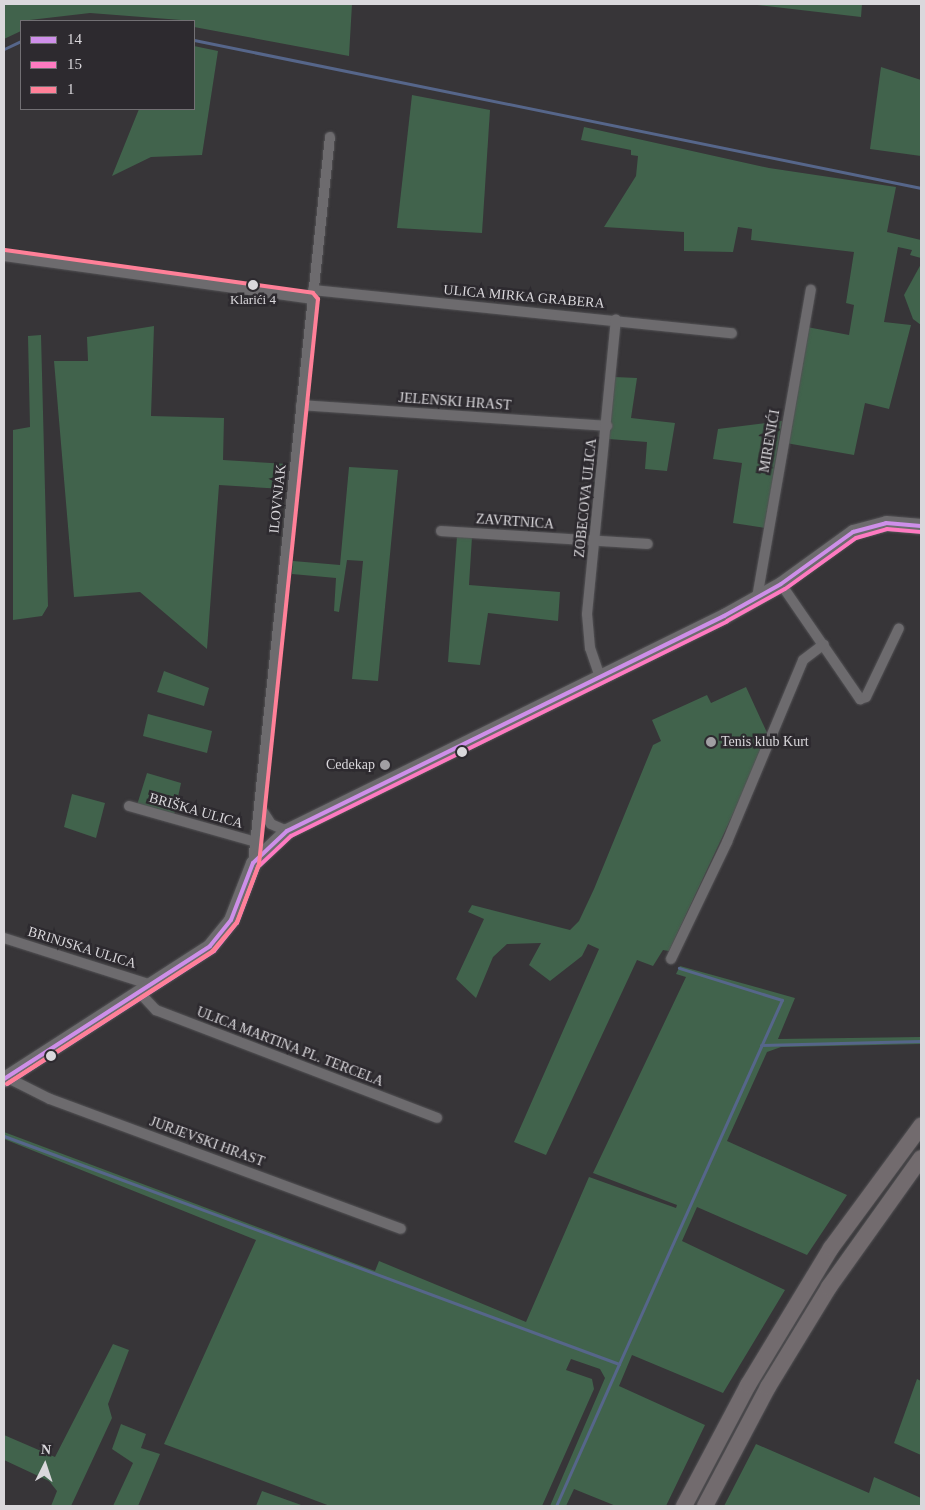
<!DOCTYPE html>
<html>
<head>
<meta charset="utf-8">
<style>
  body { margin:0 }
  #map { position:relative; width:925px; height:1510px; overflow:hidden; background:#373538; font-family:Georgia,serif }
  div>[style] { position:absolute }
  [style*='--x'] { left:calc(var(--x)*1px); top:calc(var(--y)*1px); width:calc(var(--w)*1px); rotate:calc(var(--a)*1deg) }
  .green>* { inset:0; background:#41634c }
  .stream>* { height:3px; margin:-1.5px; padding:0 1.5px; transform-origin:1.5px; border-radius:1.5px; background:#56668a }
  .roads { filter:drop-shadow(0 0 1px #535255) drop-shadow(0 0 1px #535255) }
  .street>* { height:10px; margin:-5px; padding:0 5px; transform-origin:5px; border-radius:5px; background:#6d6b6e }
  .secondary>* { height:15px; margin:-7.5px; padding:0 7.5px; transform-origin:7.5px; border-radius:7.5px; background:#6d6b6e }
  .primary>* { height:16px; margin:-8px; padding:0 8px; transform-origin:8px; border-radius:8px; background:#726b6e }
  .bus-1>* { height:4px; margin:-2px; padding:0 2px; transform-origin:2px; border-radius:2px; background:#ce8fe9 }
  .bus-2>* { height:4px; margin:-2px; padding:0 2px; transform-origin:2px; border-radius:2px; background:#fe7ac1 }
  .bus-3>* { height:4px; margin:-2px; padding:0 2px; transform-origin:2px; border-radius:2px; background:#ff8098 }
  .dots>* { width:14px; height:14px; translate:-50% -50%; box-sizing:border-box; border:2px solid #2d2a2f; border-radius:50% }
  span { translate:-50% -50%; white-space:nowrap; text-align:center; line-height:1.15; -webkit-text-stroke:5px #2d2a2f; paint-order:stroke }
  .bus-label { font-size:13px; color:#dad8dc }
  .street-label { font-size:14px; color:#dad8dc }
  .poi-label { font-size:14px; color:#dad8dc }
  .left { translate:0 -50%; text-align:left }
  .right { translate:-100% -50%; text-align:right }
  .frame { position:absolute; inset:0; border:5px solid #dad8dc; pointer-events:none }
  .legend { position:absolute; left:20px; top:20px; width:175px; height:90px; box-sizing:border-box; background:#2d2a2f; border:1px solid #727074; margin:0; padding:6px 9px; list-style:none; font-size:15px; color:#dad8dc }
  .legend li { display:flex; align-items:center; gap:10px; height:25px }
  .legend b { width:25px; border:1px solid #727074 }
  .north { position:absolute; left:20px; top:1440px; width:50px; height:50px; -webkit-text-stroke:4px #2d2a2f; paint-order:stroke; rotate:4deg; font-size:14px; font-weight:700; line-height:20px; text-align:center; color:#dad8dc }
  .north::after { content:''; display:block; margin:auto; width:18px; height:22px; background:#dad8dc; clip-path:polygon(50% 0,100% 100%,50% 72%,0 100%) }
</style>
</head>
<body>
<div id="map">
  <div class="green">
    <i style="clip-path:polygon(4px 4px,352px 4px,349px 56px,194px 27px,194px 21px,90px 13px,21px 21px,21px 31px,4px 39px)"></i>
    <i style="clip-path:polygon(748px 4px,862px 4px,861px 17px)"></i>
    <i style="clip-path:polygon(194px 46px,218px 51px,202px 155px,151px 157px,112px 176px,139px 109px,194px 109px)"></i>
    <i style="clip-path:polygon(881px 67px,921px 80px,921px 156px,870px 149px)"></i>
    <i style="clip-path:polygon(412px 95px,490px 110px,482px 233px,397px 228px)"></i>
    <i style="clip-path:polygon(584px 127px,769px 168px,896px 187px,887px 232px,921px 240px,921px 258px,910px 255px,912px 250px,898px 247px,884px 322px,911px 325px,889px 409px,865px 403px,854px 455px,786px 443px,807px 327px,849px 335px,854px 305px,846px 303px,854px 252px,751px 240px,752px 229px,738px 227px,733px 252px,684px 251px,684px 232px,604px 227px,636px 176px,638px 156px,631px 155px,631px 150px,581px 140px)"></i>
    <i style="clip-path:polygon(921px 264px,921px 325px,913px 319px,904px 295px)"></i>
    <i style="clip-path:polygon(154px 326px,151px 416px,224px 418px,223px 460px,287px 464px,284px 489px,219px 485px,207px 649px,140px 592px,74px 597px,54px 361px,88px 361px,87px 337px)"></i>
    <i style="clip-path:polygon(41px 335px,48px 606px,42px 616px,13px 620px,13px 430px,30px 427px,28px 336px)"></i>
    <i style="clip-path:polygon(615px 377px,637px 378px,631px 418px,675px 423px,667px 471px,645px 469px,647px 442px,609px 439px)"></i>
    <i style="clip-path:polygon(782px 421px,765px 528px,733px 523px,742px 463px,713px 459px,718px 429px)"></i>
    <i style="clip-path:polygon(349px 467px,398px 470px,378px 681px,352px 679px,363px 561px,347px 560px,339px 612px,334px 611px,336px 578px,292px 574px,293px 561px,340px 565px)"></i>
    <i style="clip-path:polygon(457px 536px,472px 537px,469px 585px,560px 592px,558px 621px,488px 613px,480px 665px,448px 662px)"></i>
    <i style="clip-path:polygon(164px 671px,209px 688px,204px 706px,157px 692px)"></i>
    <i style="clip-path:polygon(746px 687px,769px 737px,669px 951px,663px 950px,653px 966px,637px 960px,546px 1155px,514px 1142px,599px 949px,588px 944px,582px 956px,550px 981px,529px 965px,541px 943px,507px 944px,493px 957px,476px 998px,456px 979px,484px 919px,468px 912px,472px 905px,570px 930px,579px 921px,594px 889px,653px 745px,661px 741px,652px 720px,707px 695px,711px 703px)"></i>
    <i style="clip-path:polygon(148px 714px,212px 731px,207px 753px,143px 736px)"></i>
    <i style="clip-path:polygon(147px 773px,181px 783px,174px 815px,137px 805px)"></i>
    <i style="clip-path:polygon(72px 794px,105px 803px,96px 838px,64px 827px)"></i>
    <i style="clip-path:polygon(680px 966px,795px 998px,778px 1039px,921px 1037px,921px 1044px,781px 1047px,767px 1052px,727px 1141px,847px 1195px,807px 1255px,697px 1207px,682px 1241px,785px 1290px,723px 1393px,632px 1355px,619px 1386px,705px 1425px,666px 1506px,616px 1506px,574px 1489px,566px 1506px,550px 1506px,605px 1378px,600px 1369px,571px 1359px,566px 1370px,592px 1379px,594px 1389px,542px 1506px,330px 1506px,164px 1444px,256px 1240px,4px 1139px,4px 1132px,375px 1271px,379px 1261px,526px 1322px,589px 1177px,676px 1208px,677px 1205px,593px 1173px,686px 977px,676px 974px)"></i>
    <i style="clip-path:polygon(113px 1344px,129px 1350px,108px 1404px,112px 1418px,71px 1506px,51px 1506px,57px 1491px,49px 1481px,4px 1460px,4px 1435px,55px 1457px)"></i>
    <i style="clip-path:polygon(917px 1379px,921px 1381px,921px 1455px,894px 1443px)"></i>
    <i style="clip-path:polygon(121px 1424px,146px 1434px,141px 1448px,160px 1454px,138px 1506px,113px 1506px,133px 1463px,112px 1449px)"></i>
    <i style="clip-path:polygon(756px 1444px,869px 1493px,874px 1477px,921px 1498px,921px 1506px,724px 1506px)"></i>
    <i style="clip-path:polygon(262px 1491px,304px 1506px,256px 1506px)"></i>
  </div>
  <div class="stream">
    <i style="--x:194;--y:40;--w:742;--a:11.51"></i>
    <i style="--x:4;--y:49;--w:19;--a:-25"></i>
    <i style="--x:761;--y:1045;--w:160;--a:-1.4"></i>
    <i style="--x:4;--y:1136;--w:656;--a:20.34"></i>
    <i style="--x:619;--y:1364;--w:399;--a:-65.9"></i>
    <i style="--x:782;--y:1000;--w:108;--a:-162.7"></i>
    <i style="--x:556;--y:1506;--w:155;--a:-66.1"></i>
  </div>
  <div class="roads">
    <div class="street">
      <i style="--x:4;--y:256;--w:311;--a:7.9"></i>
      <i style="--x:313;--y:290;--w:421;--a:5.9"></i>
      <i style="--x:301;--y:405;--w:307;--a:3.9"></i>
      <i style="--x:441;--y:531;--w:207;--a:3.6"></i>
      <i style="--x:781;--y:584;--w:140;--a:55.5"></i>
      <i style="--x:860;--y:699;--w:6;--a:-18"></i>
      <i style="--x:866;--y:697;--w:76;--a:-64.4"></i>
      <i style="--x:757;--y:598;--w:313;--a:-80.1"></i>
      <i style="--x:600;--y:677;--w:31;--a:-109"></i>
      <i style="--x:590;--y:648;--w:34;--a:-95"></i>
      <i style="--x:587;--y:614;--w:296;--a:-84.4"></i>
      <i style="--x:129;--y:806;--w:132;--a:15.8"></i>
      <i style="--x:260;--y:807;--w:20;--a:57"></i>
      <i style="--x:271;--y:824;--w:17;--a:24"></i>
      <i style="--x:253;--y:863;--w:730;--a:-83.95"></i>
      <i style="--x:4;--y:938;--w:154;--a:17.7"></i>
      <i style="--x:671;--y:959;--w:130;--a:-64.4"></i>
      <i style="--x:727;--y:842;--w:197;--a:-67.3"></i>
      <i style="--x:803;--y:660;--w:26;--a:-37"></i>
      <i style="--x:139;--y:992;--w:25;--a:47"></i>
      <i style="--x:156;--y:1010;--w:301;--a:21"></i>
      <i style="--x:6;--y:1077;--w:49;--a:26.6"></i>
      <i style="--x:50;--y:1099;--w:374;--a:20.3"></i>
    </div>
    <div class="secondary">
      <i style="--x:4;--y:1079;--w:245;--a:-32.8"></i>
      <i style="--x:210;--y:946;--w:33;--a:-51"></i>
      <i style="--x:231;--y:920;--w:61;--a:-68.9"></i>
      <i style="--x:253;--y:863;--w:47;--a:-43.3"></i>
      <i style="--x:287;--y:831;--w:487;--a:-26.2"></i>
      <i style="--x:724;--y:616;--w:65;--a:-29.3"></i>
      <i style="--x:781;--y:584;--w:89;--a:-35.8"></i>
      <i style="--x:853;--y:532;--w:34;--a:-15"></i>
      <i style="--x:886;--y:523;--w:35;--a:5"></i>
    </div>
    <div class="primary">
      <i style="--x:684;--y:1506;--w:137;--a:-62.1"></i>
      <i style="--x:748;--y:1385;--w:160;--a:-58.8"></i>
      <i style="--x:831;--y:1248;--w:152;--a:-53.6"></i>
      <i style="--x:705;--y:1506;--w:135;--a:-62.1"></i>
      <i style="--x:768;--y:1387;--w:117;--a:-58.6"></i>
      <i style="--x:829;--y:1287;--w:158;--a:-54.5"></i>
    </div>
  </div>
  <div class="bus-1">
    <i style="--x:4;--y:1079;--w:245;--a:-32.8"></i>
    <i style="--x:210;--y:946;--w:33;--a:-51"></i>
    <i style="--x:231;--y:920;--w:61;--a:-68.9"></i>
    <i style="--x:253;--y:863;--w:47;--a:-43.3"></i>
    <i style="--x:287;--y:831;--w:487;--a:-26.2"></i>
    <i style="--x:724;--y:616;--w:65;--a:-29.3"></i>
    <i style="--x:781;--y:584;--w:89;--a:-35.8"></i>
    <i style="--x:853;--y:532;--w:34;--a:-15"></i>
    <i style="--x:886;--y:523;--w:35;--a:5"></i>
  </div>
  <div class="bus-2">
    <i style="--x:7;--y:1084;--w:246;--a:-32.7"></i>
    <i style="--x:214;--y:951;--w:36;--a:-51"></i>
    <i style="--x:237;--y:923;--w:60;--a:-69.4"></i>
    <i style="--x:258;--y:867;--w:45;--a:-43.2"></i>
    <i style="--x:291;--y:836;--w:486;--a:-26.2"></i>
    <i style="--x:727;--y:621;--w:66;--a:-28.9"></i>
    <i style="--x:785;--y:589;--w:87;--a:-35.7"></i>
    <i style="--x:856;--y:538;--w:32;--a:-16"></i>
    <i style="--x:887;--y:529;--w:33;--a:5"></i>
  </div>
  <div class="bus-3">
    <i style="--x:5;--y:250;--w:311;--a:7.9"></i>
    <i style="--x:313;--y:293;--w:8;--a:50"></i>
    <i style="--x:318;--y:299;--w:568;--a:95.96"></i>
    <i style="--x:259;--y:864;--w:62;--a:110.8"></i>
    <i style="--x:237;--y:922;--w:38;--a:130"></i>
    <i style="--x:213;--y:951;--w:245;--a:147.2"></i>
  </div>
  <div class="dots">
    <i style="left:253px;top:285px;background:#dad8dc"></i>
    <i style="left:711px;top:742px;background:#a19fa3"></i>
    <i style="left:462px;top:752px;background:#dad8dc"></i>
    <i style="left:385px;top:765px;background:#a19fa3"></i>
    <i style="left:51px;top:1056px;background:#dad8dc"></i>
  </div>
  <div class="bus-label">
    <span style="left:253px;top:300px">Klarići 4</span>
  </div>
  <div class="street-label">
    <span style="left:524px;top:297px;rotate:5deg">ULICA MIRKA GRABERA</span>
    <span style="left:455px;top:402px;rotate:4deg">JELENSKI HRAST</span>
    <span style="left:770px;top:441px;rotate:-80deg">MIRENIĆI</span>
    <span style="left:586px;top:498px;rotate:-84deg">ZOBECOVA ULICA</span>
    <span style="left:278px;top:499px;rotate:-84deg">ILOVNJAK</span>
    <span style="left:515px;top:522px;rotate:4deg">ZAVRTNICA</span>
    <span style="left:196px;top:811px;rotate:16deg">BRIŠKA ULICA</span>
    <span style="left:82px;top:948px;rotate:17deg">BRINJSKA ULICA</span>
    <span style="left:290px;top:1047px;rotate:21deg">ULICA MARTINA PL. TERCELA</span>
    <span style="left:207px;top:1142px;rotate:20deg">JURJEVSKI HRAST</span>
  </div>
  <div class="poi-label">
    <span class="left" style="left:721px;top:742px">Tenis klub Kurt</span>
    <span class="right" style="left:375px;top:765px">Cedekap</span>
  </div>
  <div class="frame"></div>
  <ul class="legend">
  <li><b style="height:6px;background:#ce8fe9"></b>14</li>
  <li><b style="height:6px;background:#fe7ac1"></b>15</li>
  <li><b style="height:6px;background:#ff8098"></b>1</li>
  </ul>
  <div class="north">N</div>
</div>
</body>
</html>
